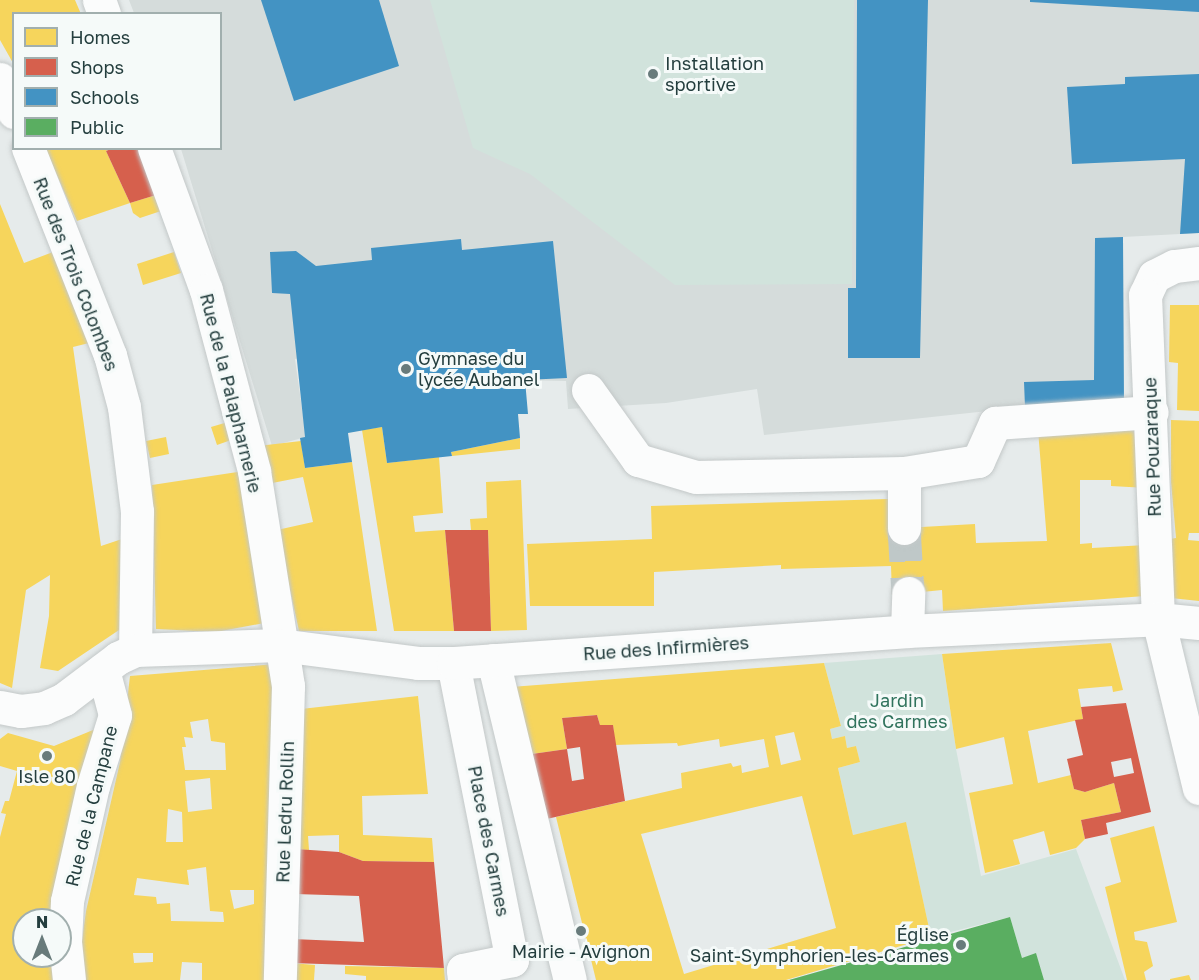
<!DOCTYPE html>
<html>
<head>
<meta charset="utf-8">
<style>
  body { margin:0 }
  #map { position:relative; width:1199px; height:980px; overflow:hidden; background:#e6ebeb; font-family:"Golos Text",sans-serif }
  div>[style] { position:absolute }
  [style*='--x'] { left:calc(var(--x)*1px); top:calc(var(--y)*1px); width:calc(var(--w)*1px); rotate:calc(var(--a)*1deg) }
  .built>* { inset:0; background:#d5dcdb }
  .green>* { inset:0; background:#d1e3dc }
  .homes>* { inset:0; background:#f6d55c }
  .shops>* { inset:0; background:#d6604d }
  .schools>* { inset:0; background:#4393c3 }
  .public>* { inset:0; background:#5aae61 }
  .minor-tunnel>* { height:33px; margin-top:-16.5px; transform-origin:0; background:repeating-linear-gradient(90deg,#bfc8c8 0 33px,transparent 0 49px) }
  .roads { filter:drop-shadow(0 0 2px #c3c8c8) drop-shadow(0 0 2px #c3c8c8) }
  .minor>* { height:33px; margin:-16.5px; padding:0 16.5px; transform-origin:16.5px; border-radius:16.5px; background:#fbfcfc }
  .dots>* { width:16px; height:16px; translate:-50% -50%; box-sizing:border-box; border:3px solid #f5faf9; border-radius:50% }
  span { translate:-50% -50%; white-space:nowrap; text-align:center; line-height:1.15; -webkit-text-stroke:6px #f5faf9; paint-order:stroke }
  .poi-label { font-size:18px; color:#243e3e }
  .left { translate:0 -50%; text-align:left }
  .right { translate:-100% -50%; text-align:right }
  .street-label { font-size:18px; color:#243e3e }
  .park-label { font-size:18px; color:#30735d }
  .legend { position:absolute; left:12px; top:12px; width:210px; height:138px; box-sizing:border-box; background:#f5faf9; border:2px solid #a1afae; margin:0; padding:8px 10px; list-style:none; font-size:18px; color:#243e3e }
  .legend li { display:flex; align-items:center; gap:12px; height:30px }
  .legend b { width:30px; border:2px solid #a1afae }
  .north { position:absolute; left:12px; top:908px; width:60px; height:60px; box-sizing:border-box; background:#f5faf9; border:2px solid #a1afae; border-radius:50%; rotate:0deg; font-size:16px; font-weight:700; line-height:24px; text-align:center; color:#243e3e }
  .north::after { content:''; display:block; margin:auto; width:21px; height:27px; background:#687b7b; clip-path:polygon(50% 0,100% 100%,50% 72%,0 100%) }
</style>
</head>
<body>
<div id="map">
  <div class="built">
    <i style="clip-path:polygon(129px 0,1199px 0,1199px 233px,1123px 237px,1124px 404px,1025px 407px,764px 435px,757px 389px,666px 403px,568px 409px,566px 381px,515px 380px,335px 352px,295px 359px,306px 437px,272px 446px,181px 149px,220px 148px,220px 14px,134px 13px)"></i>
  </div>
  <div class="green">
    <i style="clip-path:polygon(430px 0,854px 0,852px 284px,675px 285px,530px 174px,473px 148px)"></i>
    <i style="clip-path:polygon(942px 654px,956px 749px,981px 876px,1076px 849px,1125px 980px,1044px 980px,1036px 954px,1022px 958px,1010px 917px,931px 937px,906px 823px,853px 835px,838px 768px,860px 762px,856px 746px,847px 748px,845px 736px,832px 739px,830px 729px,841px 726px,824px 663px)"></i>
  </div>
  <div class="homes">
    <i style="clip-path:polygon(0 0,75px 0,81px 14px,14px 14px,13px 63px,0 40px)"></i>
    <i style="clip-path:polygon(45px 148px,111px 148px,106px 151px,130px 203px,77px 221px)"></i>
    <i style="clip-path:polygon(156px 195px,161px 211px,140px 218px,133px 213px,130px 203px)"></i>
    <i style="clip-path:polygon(0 204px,24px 263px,53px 252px,89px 343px,73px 347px,101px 546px,128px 537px,125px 626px,58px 671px,40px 668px,49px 616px,50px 575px,26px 590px,12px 688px,0 683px)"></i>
    <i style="clip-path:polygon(174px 252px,181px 273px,143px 285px,137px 264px)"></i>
    <i style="clip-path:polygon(1170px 305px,1199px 305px,1199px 411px,1177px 410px,1178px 363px,1169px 362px)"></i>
    <i style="clip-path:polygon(1171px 420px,1199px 421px,1199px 533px,1189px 533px,1188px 540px,1199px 541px,1199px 601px,1171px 598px,1170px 539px,1176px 538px,1171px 482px)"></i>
    <i style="clip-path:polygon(228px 422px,234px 439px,217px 445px,211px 427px)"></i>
    <i style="clip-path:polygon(382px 427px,387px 463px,439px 457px,443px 513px,413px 516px,415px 532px,445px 530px,454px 631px,394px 631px,362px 430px)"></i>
    <i style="clip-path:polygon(1136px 428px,1147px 488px,1111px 486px,1111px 480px,1080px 480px,1080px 544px,1092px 543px,1092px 548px,1146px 545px,1145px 596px,943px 611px,942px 590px,892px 595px,891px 566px,781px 569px,781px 565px,654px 572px,654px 606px,530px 606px,527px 544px,652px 539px,651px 506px,888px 499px,904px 528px,975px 524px,976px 543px,1047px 541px,1038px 430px)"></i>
    <i style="clip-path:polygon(166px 437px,169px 454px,150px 458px,146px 441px)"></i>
    <i style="clip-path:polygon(520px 438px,520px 449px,452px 456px,451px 452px)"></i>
    <i style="clip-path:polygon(301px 441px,305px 468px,352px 462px,377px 631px,299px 631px,277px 530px,313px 522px,303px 477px,267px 484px,258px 446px)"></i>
    <i style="clip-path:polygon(244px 471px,270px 622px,216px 632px,156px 629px,152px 485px)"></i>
    <i style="clip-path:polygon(521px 480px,527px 630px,491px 631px,488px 530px,471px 530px,470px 519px,487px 518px,486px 482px)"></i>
    <i style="clip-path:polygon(1111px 643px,1123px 690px,1113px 692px,1112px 686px,1078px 689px,1083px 719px,1028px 731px,1038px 783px,1071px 775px,1074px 789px,1085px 792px,1114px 783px,1121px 812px,1081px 820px,1085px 839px,1076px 848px,1050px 855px,1044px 831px,1013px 840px,1020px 864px,985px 873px,969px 793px,1013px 784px,1004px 737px,956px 749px,942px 654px)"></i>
    <i style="clip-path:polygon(evenodd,824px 663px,841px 726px,830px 729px,832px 739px,845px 736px,847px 748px,856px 746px,860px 762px,838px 768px,853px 835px,906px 822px,931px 937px,786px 980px,596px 980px,556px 817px,682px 788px,681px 773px,731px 763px,733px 767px,741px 765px,742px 773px,769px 767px,764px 739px,720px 747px,719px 739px,678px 746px,677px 743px,615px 745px,613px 725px,600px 725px,597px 715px,562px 718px,567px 749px,525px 755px,511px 687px,824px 663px,794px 732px,801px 760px,781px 765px,775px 736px,794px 732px,824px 663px,802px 796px,836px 928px,684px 974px,641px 834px,802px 796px)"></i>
    <i style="clip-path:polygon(evenodd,276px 664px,273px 980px,202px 980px,202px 963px,182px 962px,180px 980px,85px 980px,80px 955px,86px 911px,120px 762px,130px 676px,276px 664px,208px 719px,211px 741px,225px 743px,226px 770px,185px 770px,182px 747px,186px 747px,184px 737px,193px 738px,190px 722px,208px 719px,276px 664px,210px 778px,212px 809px,188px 812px,185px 781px,210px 778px,276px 664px,168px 809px,182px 812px,183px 842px,166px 842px,168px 809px,276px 664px,206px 867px,210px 911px,223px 912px,224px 922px,171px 921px,170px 903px,157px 904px,156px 897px,134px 895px,137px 878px,189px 885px,187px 870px,206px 867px,276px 664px,230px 890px,254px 890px,254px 904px,234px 909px,230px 890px,276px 664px,133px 953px,153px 953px,153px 962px,134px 963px,133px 953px)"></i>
    <i style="clip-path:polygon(418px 696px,428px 794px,362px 796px,363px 835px,432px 838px,434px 862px,363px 861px,339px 852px,339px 835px,308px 836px,309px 850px,296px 849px,301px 709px)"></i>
    <i style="clip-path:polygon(98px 728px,49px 920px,24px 920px,24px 956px,55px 956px,58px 980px,0 980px,0 837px,6px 814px,1px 813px,5px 801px,9px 801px,17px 771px,0 766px,0 739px,8px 733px,54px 746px)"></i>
    <i style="clip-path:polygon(1154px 826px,1177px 922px,1134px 932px,1135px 940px,1147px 942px,1153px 966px,1144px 972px,1146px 980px,1127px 980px,1105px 887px,1121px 882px,1110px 838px)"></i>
    <i style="clip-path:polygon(291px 963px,315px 965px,314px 980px,291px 980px)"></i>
    <i style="clip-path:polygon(345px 966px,444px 968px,445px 980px,366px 980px,366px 976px,345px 974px)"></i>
    <i style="clip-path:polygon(1189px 975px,1191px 980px,1170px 980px,1170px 979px)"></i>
  </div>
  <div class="shops">
    <i style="clip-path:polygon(113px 148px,138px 148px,156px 195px,130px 203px,106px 151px)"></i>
    <i style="clip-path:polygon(445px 530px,488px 530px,491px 631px,454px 631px)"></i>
    <i style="clip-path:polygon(evenodd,1126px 703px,1151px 812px,1106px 823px,1108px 834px,1085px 839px,1081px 820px,1121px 812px,1114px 783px,1085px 792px,1074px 789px,1067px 759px,1083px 755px,1075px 720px,1083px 719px,1081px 707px,1126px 703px,1131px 758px,1134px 773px,1114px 777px,1111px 762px,1131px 758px)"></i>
    <i style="clip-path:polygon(597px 715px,600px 725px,613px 725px,625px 801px,538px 821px,525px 755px,567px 749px,572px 781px,584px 779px,580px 747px,567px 749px,562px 718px)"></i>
    <i style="clip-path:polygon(296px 849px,339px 852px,363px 861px,434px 862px,444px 968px,291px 963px,292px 939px,364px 942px,359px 896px,295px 894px)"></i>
  </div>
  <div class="schools">
    <i style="clip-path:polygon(261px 0,379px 0,399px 66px,294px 101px)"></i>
    <i style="clip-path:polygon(857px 0,928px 0,920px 358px,848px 358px,848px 288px,856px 288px)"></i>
    <i style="clip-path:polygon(1030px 0,1199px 0,1199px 12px,1030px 2px)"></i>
    <i style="clip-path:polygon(1199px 74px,1199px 233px,1180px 234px,1185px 159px,1072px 164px,1067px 87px,1125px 84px,1125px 77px)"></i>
    <i style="clip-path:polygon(1123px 237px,1124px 404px,1025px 407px,1024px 382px,1094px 380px,1095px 238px)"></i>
    <i style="clip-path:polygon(461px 239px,462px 250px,553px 241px,567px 378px,525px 380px,528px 414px,518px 414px,520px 438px,451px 452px,452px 456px,387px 463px,382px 427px,348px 433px,352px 462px,305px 468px,300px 438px,305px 437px,290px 294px,272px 293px,270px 252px,296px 251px,316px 266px,372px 260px,371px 248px)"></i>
  </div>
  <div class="public">
    <i style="clip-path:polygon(1010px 917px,1022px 958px,1036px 953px,1044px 980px,789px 980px)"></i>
  </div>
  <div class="minor-tunnel">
    <i style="--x:904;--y:528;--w:65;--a:86.5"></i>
  </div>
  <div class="roads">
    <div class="minor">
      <i style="--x:99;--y:0;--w:15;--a:70"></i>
      <i style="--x:0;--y:79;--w:36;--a:67"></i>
      <i style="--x:28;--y:148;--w:223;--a:68.4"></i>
      <i style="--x:110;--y:355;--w:54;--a:74.9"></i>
      <i style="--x:124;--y:407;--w:105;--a:82.9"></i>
      <i style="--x:137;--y:511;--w:139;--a:90.8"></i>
      <i style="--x:154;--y:148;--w:151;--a:69.9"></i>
      <i style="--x:206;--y:290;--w:187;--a:75.1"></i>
      <i style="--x:254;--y:471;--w:218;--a:81"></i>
      <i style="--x:288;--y:686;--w:294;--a:91.6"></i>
      <i style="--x:1199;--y:263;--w:25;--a:173"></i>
      <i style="--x:1174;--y:266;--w:22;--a:153"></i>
      <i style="--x:1154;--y:276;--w:21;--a:115"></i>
      <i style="--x:1145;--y:295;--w:324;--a:87.7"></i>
      <i style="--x:1158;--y:619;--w:174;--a:76.4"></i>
      <i style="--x:588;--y:390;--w:86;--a:54.5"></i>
      <i style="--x:638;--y:460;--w:60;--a:16.3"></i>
      <i style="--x:696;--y:477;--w:208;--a:-1.1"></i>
      <i style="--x:904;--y:528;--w:55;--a:-90"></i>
      <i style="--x:904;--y:473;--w:75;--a:-9.2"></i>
      <i style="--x:978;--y:461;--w:42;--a:-65.9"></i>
      <i style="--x:995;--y:423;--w:157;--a:-4"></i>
      <i style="--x:907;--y:631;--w:38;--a:-88"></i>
      <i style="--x:493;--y:660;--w:329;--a:76.5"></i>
      <i style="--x:453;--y:663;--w:303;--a:78.8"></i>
      <i style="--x:512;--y:960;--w:50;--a:168.5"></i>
      <i style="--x:463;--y:970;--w:10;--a:84"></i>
      <i style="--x:0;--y:707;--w:21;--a:11"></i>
      <i style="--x:21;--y:711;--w:23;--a:-7"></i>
      <i style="--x:44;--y:708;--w:22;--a:-24"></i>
      <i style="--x:64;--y:699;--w:68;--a:-37.2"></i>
      <i style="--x:118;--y:658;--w:19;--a:-25"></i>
      <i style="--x:135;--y:650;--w:145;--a:-2"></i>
      <i style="--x:280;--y:645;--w:139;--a:7.4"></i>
      <i style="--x:418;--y:663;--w:35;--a:0"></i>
      <i style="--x:453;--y:663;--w:455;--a:-4"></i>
      <i style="--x:907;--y:631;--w:251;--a:-2.7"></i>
      <i style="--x:1158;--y:619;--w:41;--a:5.6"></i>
      <i style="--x:69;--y:980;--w:38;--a:-96"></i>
      <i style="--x:65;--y:942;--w:41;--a:-87.2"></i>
      <i style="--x:67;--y:901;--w:118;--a:-77.3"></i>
      <i style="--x:93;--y:786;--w:74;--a:-72.8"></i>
      <i style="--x:115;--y:715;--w:47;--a:-104.9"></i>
    </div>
  </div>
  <div class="dots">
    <i style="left:653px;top:74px;background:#687b7b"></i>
    <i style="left:406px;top:369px;background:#687b7b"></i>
    <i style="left:47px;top:756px;background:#687b7b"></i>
    <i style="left:581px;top:931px;background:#687b7b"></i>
    <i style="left:961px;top:945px;background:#687b7b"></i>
  </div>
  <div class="poi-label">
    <span class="left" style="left:665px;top:74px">Installation<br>sportive</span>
    <span class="left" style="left:418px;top:369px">Gymnase du<br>lycée Aubanel</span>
    <span style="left:47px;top:776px">Isle 80</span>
    <span class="right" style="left:949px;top:945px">Église<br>Saint-Symphorien-les-Carmes</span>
    <span style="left:581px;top:951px">Mairie - Avignon</span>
  </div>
  <div class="street-label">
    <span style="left:76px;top:274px;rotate:69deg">Rue des Trois Colombes</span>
    <span style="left:231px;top:393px;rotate:76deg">Rue de la Palapharnerie</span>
    <span style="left:1152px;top:447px;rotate:-92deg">Rue Pouzaraque</span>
    <span style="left:666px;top:648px;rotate:-4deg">Rue des Infirmières</span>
    <span style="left:91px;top:806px;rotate:-76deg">Rue de la Campane</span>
    <span style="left:285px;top:812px;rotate:-88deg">Rue Ledru Rollin</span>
    <span style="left:489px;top:841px;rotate:79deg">Place des Carmes</span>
  </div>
  <div class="park-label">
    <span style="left:897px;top:711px">Jardin<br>des Carmes</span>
  </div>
  <ul class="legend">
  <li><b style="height:16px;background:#f6d55c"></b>Homes</li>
  <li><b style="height:16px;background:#d6604d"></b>Shops</li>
  <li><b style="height:16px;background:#4393c3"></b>Schools</li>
  <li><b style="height:16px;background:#5aae61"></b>Public</li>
  </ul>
  <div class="north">N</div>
</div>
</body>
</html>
